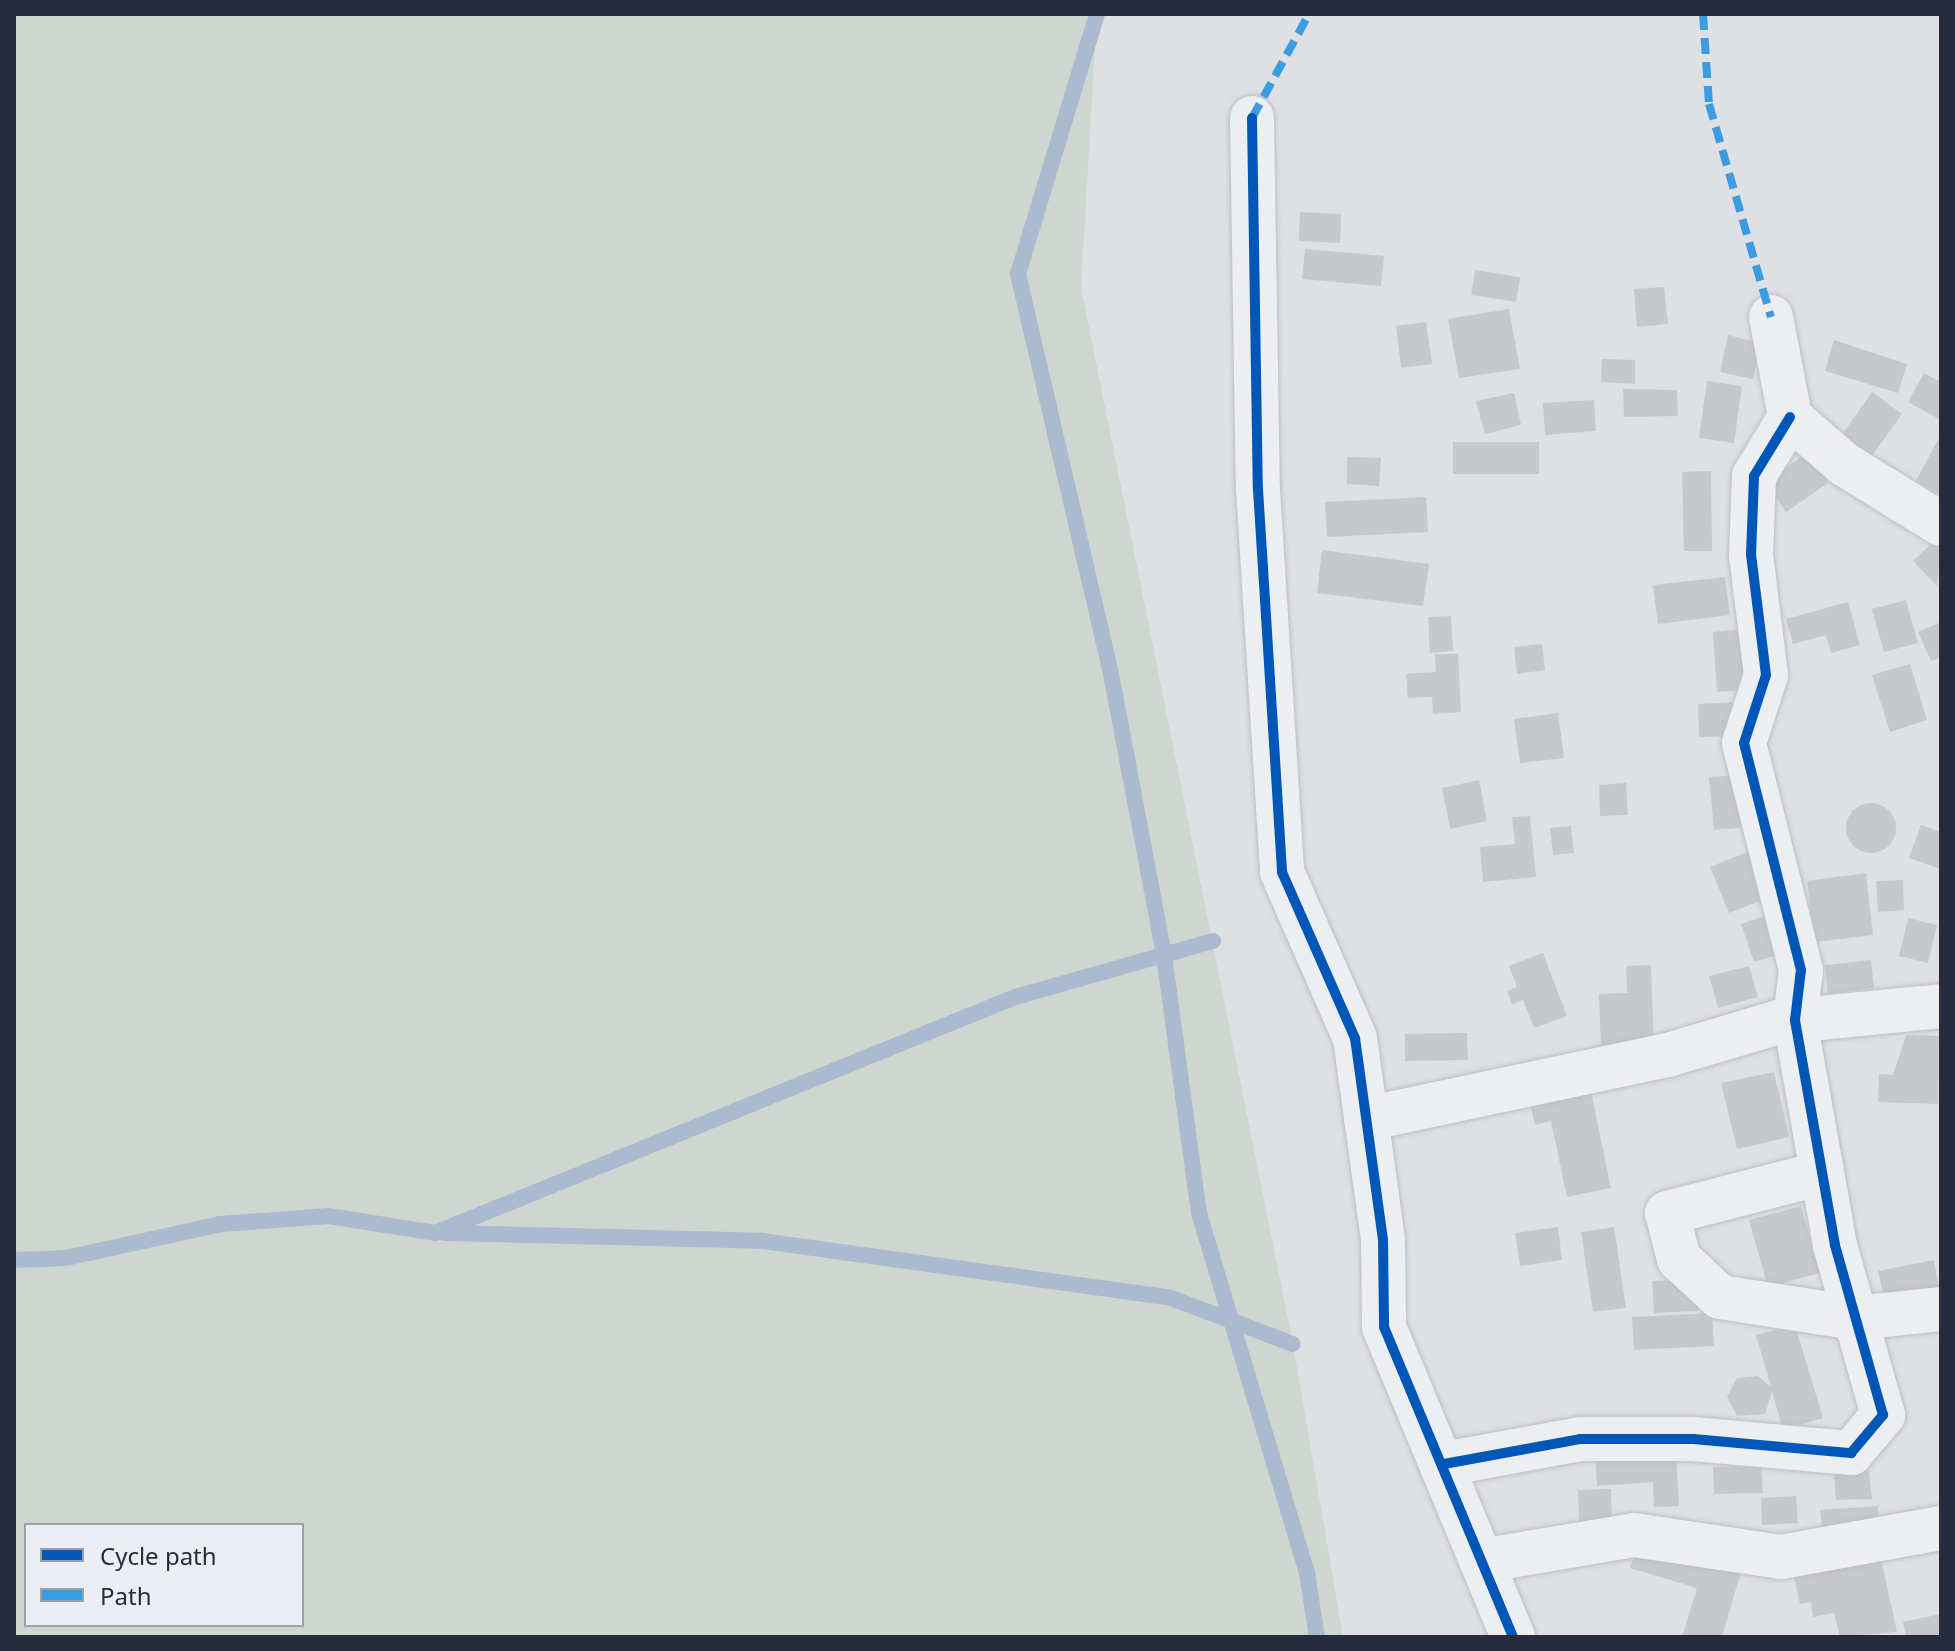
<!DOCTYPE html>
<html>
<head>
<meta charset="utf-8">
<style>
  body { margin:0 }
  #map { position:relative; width:1955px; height:1651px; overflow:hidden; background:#dee0e4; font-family:"Noto Sans",sans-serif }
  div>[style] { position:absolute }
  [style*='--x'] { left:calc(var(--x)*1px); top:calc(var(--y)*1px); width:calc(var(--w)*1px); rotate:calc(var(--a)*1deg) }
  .green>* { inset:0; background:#ced7cf }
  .stream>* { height:16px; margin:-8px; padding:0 8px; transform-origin:8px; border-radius:8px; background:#acbacf }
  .building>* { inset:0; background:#c6c8cc }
  .round { border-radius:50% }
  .roads { filter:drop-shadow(0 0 2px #bdbec2) drop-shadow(0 0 2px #bdbec2) }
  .minor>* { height:44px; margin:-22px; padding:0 22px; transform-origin:22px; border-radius:22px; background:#edeef0 }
  .quiet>* { height:8px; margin-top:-4px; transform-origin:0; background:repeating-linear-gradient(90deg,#3c9ce2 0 16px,transparent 0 24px) }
  .cycleway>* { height:10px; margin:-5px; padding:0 5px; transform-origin:5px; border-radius:5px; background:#0057b8 }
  span { translate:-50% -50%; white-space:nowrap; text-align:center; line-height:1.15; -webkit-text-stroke:7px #ebeef4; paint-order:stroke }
  .frame { position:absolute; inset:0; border:16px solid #262c3c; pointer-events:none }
  .legend { position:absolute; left:24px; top:1523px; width:280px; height:104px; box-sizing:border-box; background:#ebeef4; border:2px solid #9ca0aa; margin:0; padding:10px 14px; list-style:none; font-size:24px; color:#262c3c }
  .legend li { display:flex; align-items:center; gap:16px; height:40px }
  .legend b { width:40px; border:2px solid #9ca0aa }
</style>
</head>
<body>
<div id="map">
  <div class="green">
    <i style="clip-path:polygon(evenodd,14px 14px,1097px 14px,1081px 287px,1293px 1344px,1343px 1637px,14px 1637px,14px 14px,26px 1525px,302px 1525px,302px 1625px,26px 1625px,26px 1525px)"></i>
  </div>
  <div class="stream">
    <i style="--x:1097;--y:14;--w:272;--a:106.9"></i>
    <i style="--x:1018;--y:274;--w:411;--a:76.9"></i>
    <i style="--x:1111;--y:674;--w:286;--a:79.3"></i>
    <i style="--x:1164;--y:955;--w:260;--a:82.3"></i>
    <i style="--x:1199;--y:1213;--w:376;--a:73.3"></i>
    <i style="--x:1307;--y:1573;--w:65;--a:81.1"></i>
    <i style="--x:444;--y:1233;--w:318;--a:1.4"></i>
    <i style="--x:762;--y:1241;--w:413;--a:7.9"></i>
    <i style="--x:1171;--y:1298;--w:130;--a:20.7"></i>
    <i style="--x:14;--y:1260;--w:52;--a:-2.2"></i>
    <i style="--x:66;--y:1258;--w:158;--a:-12.4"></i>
    <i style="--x:220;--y:1224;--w:109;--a:-4.2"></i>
    <i style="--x:329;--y:1216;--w:107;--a:9.1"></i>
    <i style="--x:435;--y:1233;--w:626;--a:-22.14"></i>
    <i style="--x:1015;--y:997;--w:206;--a:-15.8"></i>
  </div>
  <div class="building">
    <i style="clip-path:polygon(1300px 212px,1341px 214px,1340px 243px,1299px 241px)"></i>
    <i style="clip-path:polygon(1305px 249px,1384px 256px,1381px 286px,1302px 279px)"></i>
    <i style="clip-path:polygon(1475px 270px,1520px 277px,1516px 302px,1471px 295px)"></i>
    <i style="clip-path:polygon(1664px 287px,1668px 324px,1637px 327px,1634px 289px)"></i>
    <i style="clip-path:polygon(1509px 309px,1520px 369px,1459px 378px,1448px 319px)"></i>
    <i style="clip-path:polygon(1426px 322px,1432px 364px,1401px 368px,1396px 326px)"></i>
    <i style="clip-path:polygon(1728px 335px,1761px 343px,1753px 379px,1720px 372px)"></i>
    <i style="clip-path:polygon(1834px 340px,1907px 364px,1898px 393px,1825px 371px)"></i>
    <i style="clip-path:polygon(1602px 359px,1635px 360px,1635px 384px,1601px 382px)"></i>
    <i style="clip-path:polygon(1924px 373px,1941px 382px,1941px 420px,1908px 402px)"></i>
    <i style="clip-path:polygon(1707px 381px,1742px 386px,1734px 443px,1699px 438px)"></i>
    <i style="clip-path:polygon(1623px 389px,1677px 390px,1678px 416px,1624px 417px)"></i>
    <i style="clip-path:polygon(1872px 392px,1902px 414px,1869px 460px,1839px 439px)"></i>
    <i style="clip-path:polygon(1514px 393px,1521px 425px,1485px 434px,1476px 401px)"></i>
    <i style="clip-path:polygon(1594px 400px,1596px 431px,1545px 435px,1543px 403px)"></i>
    <i style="clip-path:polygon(1941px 434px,1941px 495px,1916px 481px)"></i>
    <i style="clip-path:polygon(1453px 442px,1539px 442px,1539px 474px,1453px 474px)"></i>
    <i style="clip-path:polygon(1807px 453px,1828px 483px,1786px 512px,1765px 482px)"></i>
    <i style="clip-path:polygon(1347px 457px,1381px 458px,1379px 486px,1347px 484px)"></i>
    <i style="clip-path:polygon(1711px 471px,1712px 551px,1684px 551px,1682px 472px)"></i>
    <i style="clip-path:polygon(1426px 497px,1428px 532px,1327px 537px,1325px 502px)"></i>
    <i style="clip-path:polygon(1935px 540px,1941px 546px,1937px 586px,1913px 561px)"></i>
    <i style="clip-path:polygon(1322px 550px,1429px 564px,1423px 606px,1317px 593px)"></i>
    <i style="clip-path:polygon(1725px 577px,1730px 615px,1658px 624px,1653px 585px)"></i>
    <i style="clip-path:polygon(1906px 600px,1918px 643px,1884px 652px,1872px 609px)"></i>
    <i style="clip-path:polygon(1848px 602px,1860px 645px,1831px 653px,1826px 635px,1793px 644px,1786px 619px)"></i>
    <i style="clip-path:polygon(1451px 616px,1453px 651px,1430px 653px,1428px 617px)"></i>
    <i style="clip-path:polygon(1941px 622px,1941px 657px,1931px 661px,1918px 632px)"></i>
    <i style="clip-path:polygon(1751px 628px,1755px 689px,1717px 692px,1713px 632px)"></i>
    <i style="clip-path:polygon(1542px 644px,1545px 670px,1517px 674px,1514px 647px)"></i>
    <i style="clip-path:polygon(1435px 654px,1458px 654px,1461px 712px,1433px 714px,1432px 697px,1408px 698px,1406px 674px,1436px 672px)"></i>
    <i style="clip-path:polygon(1910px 664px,1927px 720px,1890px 732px,1872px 675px)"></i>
    <i style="clip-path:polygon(1733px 702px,1736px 736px,1699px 737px,1698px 704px)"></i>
    <i style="clip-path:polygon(1558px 713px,1564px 758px,1520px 763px,1514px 719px)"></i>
    <i style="clip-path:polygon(1744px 775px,1748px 827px,1714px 830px,1709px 777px)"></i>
    <i style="clip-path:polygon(1479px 780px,1487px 821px,1450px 829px,1442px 788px)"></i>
    <i style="clip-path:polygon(1626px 783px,1628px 815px,1600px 816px,1599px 785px)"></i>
    <i class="round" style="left:1846px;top:803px;width:50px;height:50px"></i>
    <i style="clip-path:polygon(1530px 816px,1536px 877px,1483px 882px,1480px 847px,1515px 844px,1512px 817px)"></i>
    <i style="clip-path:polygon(1921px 825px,1941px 832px,1941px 869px,1909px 858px)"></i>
    <i style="clip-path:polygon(1571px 826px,1574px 853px,1553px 855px,1550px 828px)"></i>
    <i style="clip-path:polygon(1752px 850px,1770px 897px,1729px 913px,1710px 867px)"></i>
    <i style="clip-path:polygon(1866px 873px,1873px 935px,1815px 942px,1807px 881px)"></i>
    <i style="clip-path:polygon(1903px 880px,1904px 910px,1878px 912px,1876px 881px)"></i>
    <i style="clip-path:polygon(1770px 914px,1783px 953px,1754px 962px,1741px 924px)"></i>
    <i style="clip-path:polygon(1908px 918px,1937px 925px,1928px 963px,1899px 956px)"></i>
    <i style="clip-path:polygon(1543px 953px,1567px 1016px,1534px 1028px,1523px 1000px,1512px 1004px,1507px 991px,1517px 987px,1509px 966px)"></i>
    <i style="clip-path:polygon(1871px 960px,1874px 988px,1828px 994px,1825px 965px)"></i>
    <i style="clip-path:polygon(1651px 965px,1654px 1048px,1601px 1050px,1599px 994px,1627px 993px,1626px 966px)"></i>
    <i style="clip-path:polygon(1749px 966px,1758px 997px,1718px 1008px,1709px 976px)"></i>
    <i style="clip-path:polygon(1467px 1033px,1468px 1060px,1405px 1061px,1405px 1034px)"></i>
    <i style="clip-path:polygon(1906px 1035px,1939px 1036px,1938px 1104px,1878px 1102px,1879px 1074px,1893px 1075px)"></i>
    <i style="clip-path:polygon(1774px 1072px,1789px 1137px,1737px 1149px,1721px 1083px)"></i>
    <i style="clip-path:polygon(1589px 1082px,1611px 1188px,1567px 1197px,1551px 1121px,1535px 1125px,1528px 1095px)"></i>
    <i style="clip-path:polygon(1801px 1206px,1820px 1273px,1768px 1287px,1749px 1220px)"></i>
    <i style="clip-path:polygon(1558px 1227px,1562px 1260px,1520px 1266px,1515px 1233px)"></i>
    <i style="clip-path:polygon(1614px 1227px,1626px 1308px,1593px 1312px,1581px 1232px)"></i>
    <i style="clip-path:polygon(1934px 1260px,1940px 1294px,1886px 1305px,1878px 1271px)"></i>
    <i style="clip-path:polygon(1696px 1279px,1698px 1311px,1654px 1313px,1652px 1281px)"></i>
    <i style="clip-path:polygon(1712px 1313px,1714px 1346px,1634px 1350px,1632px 1317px)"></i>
    <i style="clip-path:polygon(1795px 1325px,1823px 1418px,1783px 1430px,1772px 1392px,1765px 1414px,1737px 1416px,1727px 1397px,1737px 1378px,1758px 1376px,1771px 1387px,1756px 1335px)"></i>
    <i style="clip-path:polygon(1676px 1450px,1679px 1506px,1654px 1507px,1653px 1482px,1597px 1486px,1595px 1455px)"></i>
    <i style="clip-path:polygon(1761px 1466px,1763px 1493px,1714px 1494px,1713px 1467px)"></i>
    <i style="clip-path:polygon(1869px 1471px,1872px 1499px,1836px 1500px,1834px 1474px)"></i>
    <i style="clip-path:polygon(1611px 1489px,1612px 1524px,1579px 1525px,1578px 1490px)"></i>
    <i style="clip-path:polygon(1796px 1496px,1798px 1523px,1762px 1525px,1761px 1498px)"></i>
    <i style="clip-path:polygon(1878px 1506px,1879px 1532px,1823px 1536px,1820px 1510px)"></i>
    <i style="clip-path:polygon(1640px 1536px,1742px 1568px,1722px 1637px,1682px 1637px,1697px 1588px,1630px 1568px)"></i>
    <i style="clip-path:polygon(1878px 1545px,1897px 1632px,1840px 1637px,1834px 1613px,1813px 1617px,1811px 1602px,1800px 1604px,1791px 1563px)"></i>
    <i style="clip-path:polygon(1941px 1614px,1941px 1637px,1906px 1637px,1903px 1622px)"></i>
  </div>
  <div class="roads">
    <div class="minor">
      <i style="--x:1252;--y:118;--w:371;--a:89.1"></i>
      <i style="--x:1258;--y:489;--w:384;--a:86.4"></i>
      <i style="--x:1282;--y:872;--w:181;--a:66.3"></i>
      <i style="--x:1355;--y:1038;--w:204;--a:82.1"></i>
      <i style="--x:1383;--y:1240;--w:87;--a:89.3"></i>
      <i style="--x:1384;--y:1327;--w:336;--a:67.4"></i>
      <i style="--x:1771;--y:317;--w:102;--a:79.2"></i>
      <i style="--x:1790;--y:417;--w:72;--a:41"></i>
      <i style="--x:1844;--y:464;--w:114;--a:31.7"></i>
      <i style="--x:1366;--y:1119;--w:309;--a:-12"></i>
      <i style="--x:1668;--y:1055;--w:116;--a:-16.6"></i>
      <i style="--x:1779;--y:1022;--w:163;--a:-5.6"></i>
      <i style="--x:1822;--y:1173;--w:160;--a:165.5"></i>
      <i style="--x:1667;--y:1213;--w:48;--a:75.4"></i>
      <i style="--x:1679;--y:1259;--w:56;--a:42.8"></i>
      <i style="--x:1720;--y:1297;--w:137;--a:8.8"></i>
      <i style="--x:1855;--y:1318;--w:86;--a:-6"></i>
      <i style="--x:1444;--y:1464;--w:138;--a:-10.4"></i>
      <i style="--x:1580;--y:1439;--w:113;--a:0"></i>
      <i style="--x:1693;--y:1439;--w:159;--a:5.1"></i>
      <i style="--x:1851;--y:1453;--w:50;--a:-49.9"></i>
      <i style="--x:1883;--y:1415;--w:177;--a:-105.8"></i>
      <i style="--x:1835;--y:1245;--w:229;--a:-100.1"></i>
      <i style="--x:1795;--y:1020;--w:50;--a:-83.2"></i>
      <i style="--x:1801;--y:970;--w:234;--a:-104.1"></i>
      <i style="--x:1744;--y:743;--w:71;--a:-72.1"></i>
      <i style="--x:1766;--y:675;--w:121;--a:-97.1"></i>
      <i style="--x:1751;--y:555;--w:79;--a:-87.8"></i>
      <i style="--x:1754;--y:476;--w:69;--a:-58.6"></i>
      <i style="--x:1481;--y:1561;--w:155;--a:-9.6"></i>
      <i style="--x:1634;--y:1535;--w:149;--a:8.5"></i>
      <i style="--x:1781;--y:1557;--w:163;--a:-10.3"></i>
    </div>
  </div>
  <div class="quiet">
    <i style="--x:1703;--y:14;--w:90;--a:86.2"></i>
    <i style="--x:1709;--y:104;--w:222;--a:73.8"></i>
    <i style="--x:1252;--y:118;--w:119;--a:-61.3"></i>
  </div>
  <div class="cycleway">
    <i style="--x:1252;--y:118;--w:371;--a:89.1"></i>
    <i style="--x:1258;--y:489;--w:384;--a:86.4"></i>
    <i style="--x:1282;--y:872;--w:181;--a:66.3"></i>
    <i style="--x:1355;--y:1038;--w:204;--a:82.1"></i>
    <i style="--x:1383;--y:1240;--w:87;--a:89.3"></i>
    <i style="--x:1384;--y:1327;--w:336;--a:67.4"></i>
    <i style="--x:1444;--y:1464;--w:138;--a:-10.4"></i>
    <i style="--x:1580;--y:1439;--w:113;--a:0"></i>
    <i style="--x:1693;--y:1439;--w:159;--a:5.1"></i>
    <i style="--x:1851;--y:1453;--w:50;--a:-49.9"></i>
    <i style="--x:1883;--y:1415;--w:177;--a:-105.8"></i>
    <i style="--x:1835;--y:1245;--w:229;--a:-100.1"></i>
    <i style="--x:1795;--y:1020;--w:50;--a:-83.2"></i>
    <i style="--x:1801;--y:970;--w:234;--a:-104.1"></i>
    <i style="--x:1744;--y:743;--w:71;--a:-72.1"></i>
    <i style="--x:1766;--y:675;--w:121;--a:-97.1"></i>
    <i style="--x:1751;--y:555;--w:79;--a:-87.8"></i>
    <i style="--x:1754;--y:476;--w:69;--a:-58.6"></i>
  </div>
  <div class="frame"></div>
  <ul class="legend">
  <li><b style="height:10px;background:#0057b8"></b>Cycle path</li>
  <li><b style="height:10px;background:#3c9ce2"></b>Path</li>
  </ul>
</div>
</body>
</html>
